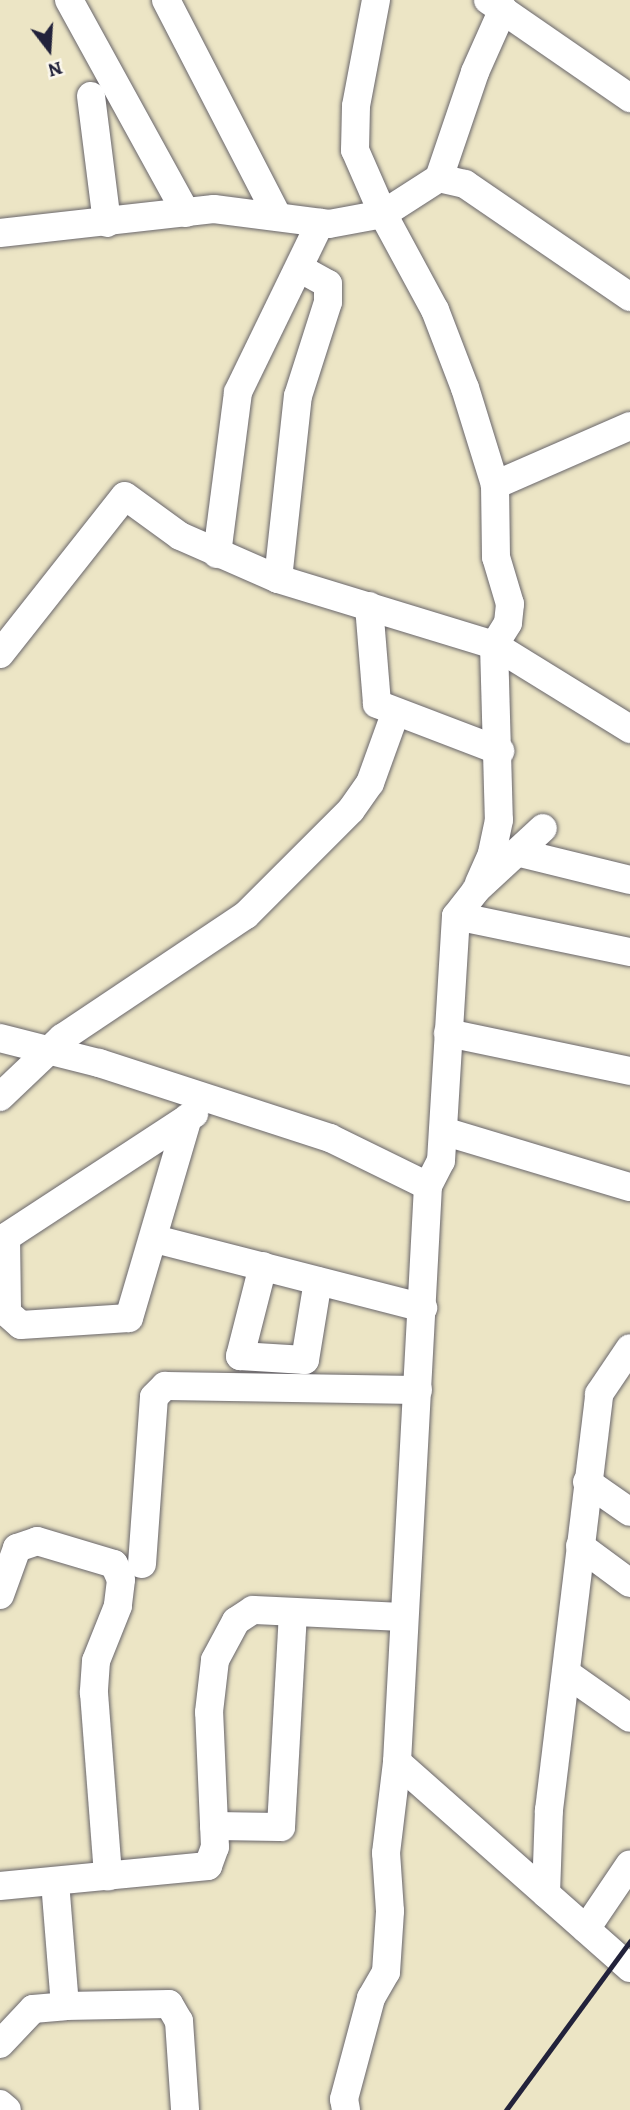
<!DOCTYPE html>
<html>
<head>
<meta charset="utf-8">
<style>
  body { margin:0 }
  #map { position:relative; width:630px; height:2110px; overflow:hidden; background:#ece5c5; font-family:Alegreya,serif }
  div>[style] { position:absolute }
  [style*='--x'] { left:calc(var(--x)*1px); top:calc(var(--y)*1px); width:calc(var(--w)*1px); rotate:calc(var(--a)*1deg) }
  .roads { filter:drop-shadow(0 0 2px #69666b) drop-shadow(0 0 2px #69666b) }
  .minor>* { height:28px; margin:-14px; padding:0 14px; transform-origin:14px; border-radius:14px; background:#fff }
  .rail>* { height:5px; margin:-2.5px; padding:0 2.5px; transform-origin:2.5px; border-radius:2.5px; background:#22223b }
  span { translate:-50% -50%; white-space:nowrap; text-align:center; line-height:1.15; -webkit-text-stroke:5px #fbf7ec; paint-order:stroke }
  .north { position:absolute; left:14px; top:14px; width:70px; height:70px; -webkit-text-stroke:5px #fbf7ec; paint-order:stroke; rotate:163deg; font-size:19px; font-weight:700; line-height:28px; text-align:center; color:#22223b }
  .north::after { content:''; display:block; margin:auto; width:24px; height:32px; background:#22223b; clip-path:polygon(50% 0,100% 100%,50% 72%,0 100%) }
</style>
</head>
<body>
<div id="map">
  <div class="roads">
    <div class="minor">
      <i style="--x:69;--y:0;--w:243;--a:61.2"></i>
      <i style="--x:166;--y:0;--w:244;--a:62.7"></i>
      <i style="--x:376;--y:0;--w:108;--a:100.7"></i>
      <i style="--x:356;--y:106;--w:44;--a:91.3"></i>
      <i style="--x:355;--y:150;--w:70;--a:66.4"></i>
      <i style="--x:383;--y:214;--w:109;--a:61.6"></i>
      <i style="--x:435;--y:310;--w:84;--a:69"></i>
      <i style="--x:465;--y:388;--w:102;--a:72.8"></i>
      <i style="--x:495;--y:485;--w:72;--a:89.2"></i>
      <i style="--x:496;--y:557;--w:49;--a:73.4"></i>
      <i style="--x:510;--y:604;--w:19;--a:96"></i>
      <i style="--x:508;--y:623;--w:26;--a:122"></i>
      <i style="--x:494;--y:645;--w:175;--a:88.4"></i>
      <i style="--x:499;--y:820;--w:35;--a:102"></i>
      <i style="--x:492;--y:854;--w:32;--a:114"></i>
      <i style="--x:488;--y:0;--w:173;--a:34.6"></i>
      <i style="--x:91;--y:96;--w:128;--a:82.8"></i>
      <i style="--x:439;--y:178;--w:112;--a:-71.2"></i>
      <i style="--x:475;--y:72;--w:69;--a:-66"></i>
      <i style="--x:0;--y:233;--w:215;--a:-6.4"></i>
      <i style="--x:214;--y:209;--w:116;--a:7.4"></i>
      <i style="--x:329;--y:224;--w:55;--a:-10.5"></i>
      <i style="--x:383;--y:214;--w:67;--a:-32.7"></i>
      <i style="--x:439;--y:178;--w:27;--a:13"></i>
      <i style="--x:465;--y:184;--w:200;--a:34.4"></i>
      <i style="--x:495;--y:485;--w:147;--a:-23.6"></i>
      <i style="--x:217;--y:554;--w:163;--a:-82.6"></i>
      <i style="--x:238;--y:392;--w:188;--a:-64.1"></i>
      <i style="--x:278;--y:579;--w:184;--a:-83.8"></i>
      <i style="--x:298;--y:396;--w:99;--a:-72.3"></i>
      <i style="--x:328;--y:302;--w:18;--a:-90"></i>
      <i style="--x:328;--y:284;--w:33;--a:-151"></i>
      <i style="--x:369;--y:606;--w:98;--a:85.3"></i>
      <i style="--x:377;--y:704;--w:132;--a:20.9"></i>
      <i style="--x:0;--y:654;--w:201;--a:-51.7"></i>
      <i style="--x:125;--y:496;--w:68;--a:36"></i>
      <i style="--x:180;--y:536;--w:107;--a:23.7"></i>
      <i style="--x:278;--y:579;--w:226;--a:17"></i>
      <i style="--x:494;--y:645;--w:160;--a:31.7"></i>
      <i style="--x:520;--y:853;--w:113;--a:13.8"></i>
      <i style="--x:456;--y:916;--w:178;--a:11.7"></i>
      <i style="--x:448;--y:1033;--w:186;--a:11.8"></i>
      <i style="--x:0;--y:1038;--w:102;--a:14.2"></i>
      <i style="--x:99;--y:1063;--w:243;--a:18"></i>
      <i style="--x:330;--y:1138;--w:109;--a:26.1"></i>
      <i style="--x:0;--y:1097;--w:86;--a:-43.6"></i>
      <i style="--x:62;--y:1038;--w:221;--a:-33.8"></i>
      <i style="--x:246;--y:915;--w:148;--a:-45"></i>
      <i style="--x:351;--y:810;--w:33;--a:-55"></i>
      <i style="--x:370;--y:783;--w:73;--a:-70.1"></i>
      <i style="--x:443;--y:1131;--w:195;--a:16.7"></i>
      <i style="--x:6;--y:1237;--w:76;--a:89.2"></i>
      <i style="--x:7;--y:1313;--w:18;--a:41"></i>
      <i style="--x:21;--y:1325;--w:108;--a:-3.7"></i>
      <i style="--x:129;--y:1318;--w:209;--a:-73.6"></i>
      <i style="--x:155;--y:1239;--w:277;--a:14.4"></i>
      <i style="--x:0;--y:1241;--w:232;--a:-33.2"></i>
      <i style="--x:263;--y:1266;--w:93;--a:104.3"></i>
      <i style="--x:240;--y:1356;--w:65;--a:3.5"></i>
      <i style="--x:305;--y:1360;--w:80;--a:-80.7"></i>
      <i style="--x:587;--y:1482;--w:52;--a:34.9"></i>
      <i style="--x:580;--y:1546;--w:62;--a:36.5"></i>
      <i style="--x:142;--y:1564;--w:167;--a:-85.9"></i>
      <i style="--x:154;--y:1397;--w:16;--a:-45"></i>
      <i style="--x:165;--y:1386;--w:253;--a:0.9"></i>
      <i style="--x:0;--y:1595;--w:50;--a:-70.1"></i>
      <i style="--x:17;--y:1548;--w:21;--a:-19"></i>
      <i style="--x:37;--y:1541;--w:80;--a:16.6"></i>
      <i style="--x:114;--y:1564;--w:17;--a:66"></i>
      <i style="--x:121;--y:1580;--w:26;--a:97"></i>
      <i style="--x:118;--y:1606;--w:59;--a:111.8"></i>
      <i style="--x:96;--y:1661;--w:32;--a:94"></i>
      <i style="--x:94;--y:1693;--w:184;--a:85.6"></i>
      <i style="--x:566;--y:1673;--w:78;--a:35.1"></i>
      <i style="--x:397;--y:1762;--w:311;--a:41.5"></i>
      <i style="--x:214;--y:1826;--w:67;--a:0.9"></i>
      <i style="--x:281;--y:1827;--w:215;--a:-86.8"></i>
      <i style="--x:0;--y:1886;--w:209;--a:-5.5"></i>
      <i style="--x:208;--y:1866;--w:20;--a:-70"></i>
      <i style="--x:215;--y:1847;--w:135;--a:-92.5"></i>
      <i style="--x:209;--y:1712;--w:52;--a:-83.4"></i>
      <i style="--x:215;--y:1660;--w:44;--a:-61.7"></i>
      <i style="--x:236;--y:1621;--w:20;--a:-33"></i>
      <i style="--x:253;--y:1610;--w:151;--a:2.7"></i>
      <i style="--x:546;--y:1894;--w:84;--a:-88"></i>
      <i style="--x:549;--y:1810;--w:419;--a:-83.1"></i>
      <i style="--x:599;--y:1394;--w:55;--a:-56"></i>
      <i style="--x:586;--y:1929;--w:78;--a:-55.9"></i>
      <i style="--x:65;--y:2006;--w:104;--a:-1.1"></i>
      <i style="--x:169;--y:2004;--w:20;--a:60"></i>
      <i style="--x:179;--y:2021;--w:89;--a:86.1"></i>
      <i style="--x:0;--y:2044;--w:48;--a:-46.7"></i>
      <i style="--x:33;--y:2009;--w:32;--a:-5"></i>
      <i style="--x:65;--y:2006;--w:125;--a:-94.6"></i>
      <i style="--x:0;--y:2104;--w:9;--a:41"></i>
      <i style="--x:346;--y:2110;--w:11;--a:-100"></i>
      <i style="--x:344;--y:2099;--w:105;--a:-75"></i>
      <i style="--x:371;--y:1998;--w:30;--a:-60"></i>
      <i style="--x:386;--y:1972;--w:61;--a:-86.2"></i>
      <i style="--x:390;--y:1911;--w:58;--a:-93.9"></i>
      <i style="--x:386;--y:1853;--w:92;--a:-83.1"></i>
      <i style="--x:397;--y:1762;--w:577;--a:-86.92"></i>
      <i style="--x:428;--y:1186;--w:28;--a:-63"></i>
      <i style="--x:441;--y:1161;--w:245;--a:-86.5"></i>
      <i style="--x:456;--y:916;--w:33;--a:-52"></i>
      <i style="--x:476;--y:890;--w:91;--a:-42.8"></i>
    </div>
  </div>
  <div class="rail">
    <i style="--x:506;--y:2110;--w:210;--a:-53.7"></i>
  </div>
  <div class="north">N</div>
</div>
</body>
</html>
